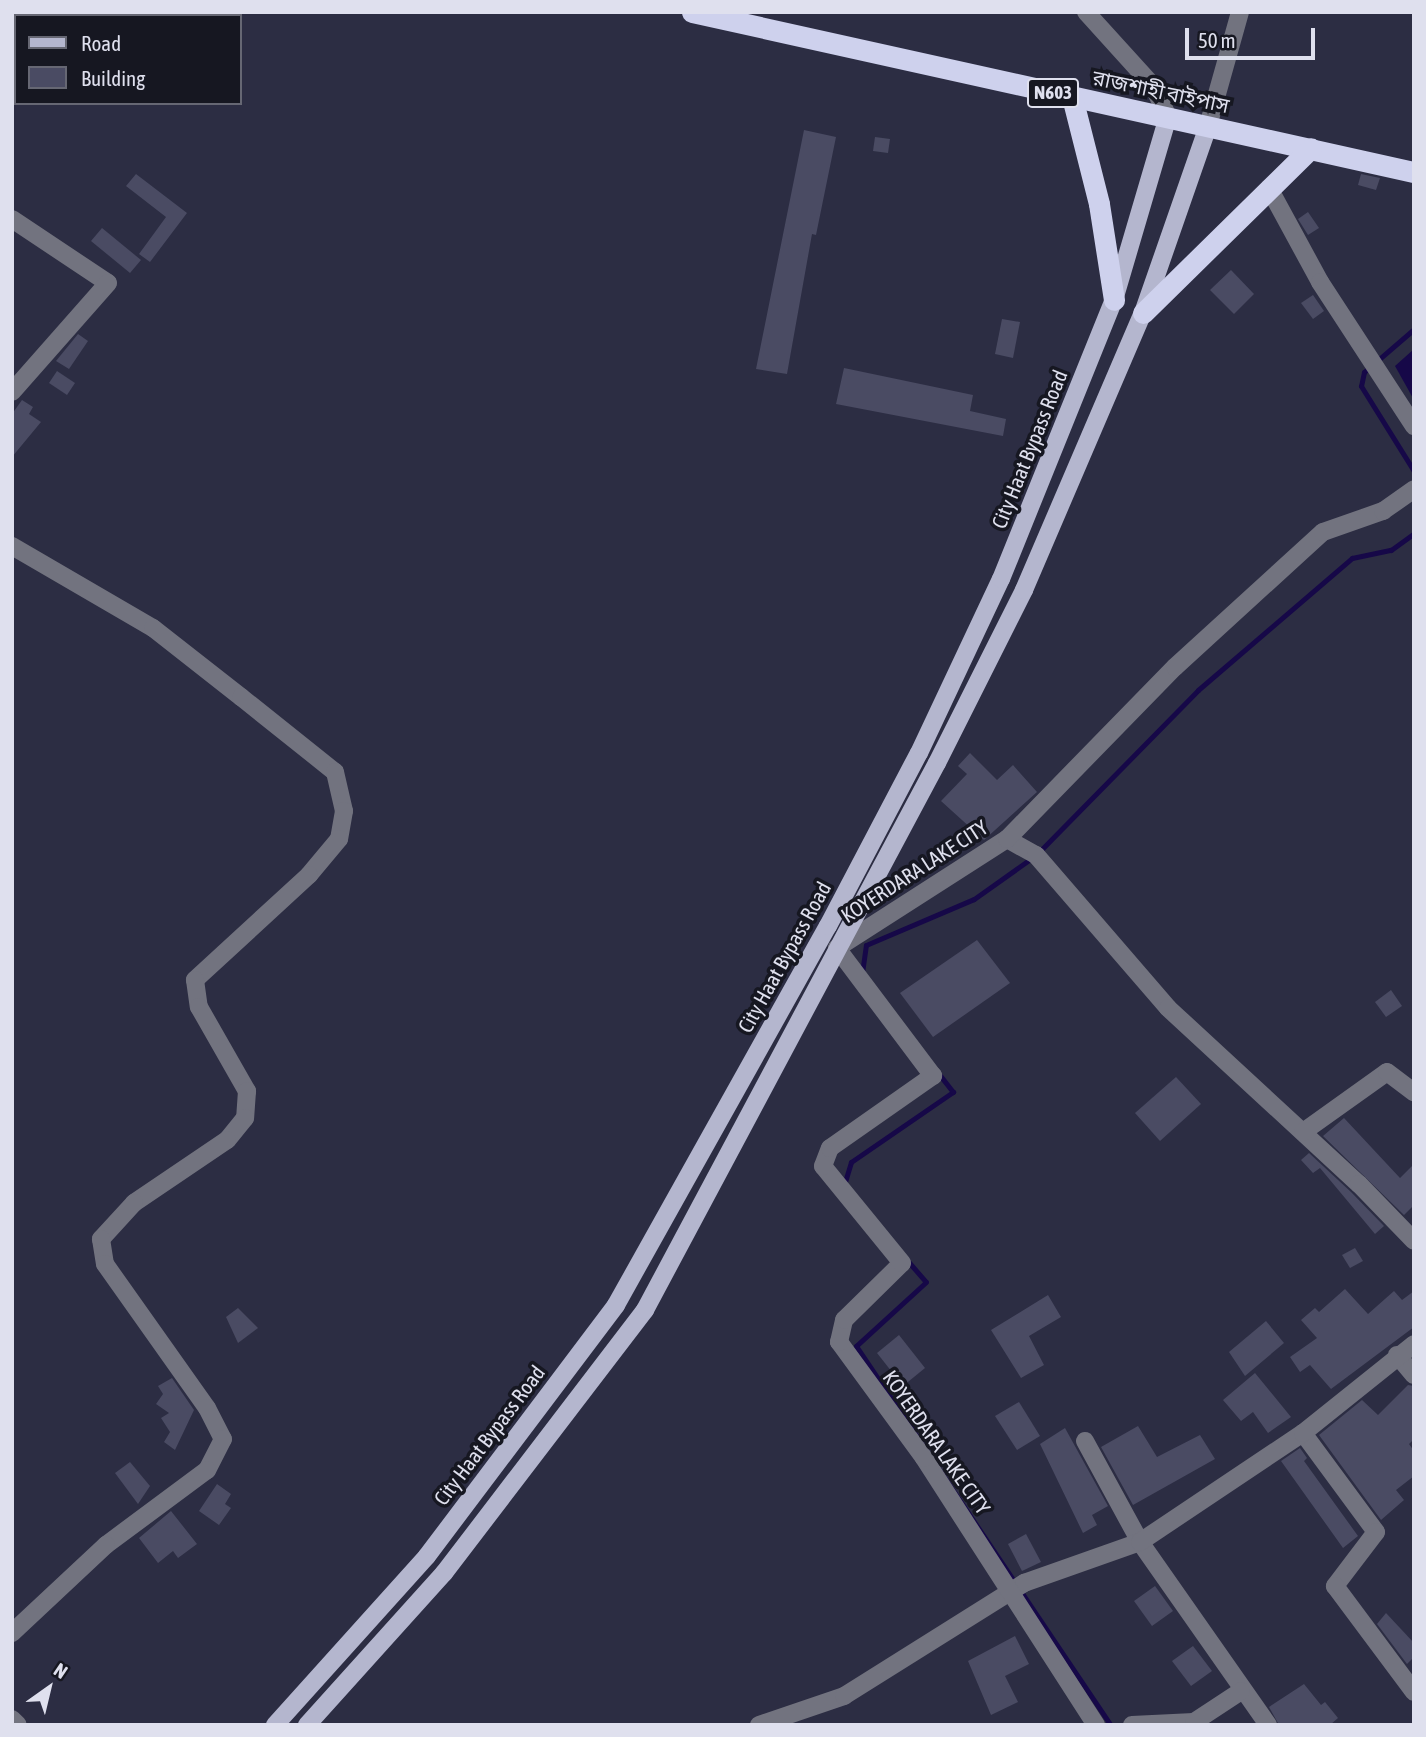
<!DOCTYPE html>
<html>
<head>
<meta charset="utf-8">
<style>
  body { margin:0 }
  #map { position:relative; width:1426px; height:1737px; overflow:hidden; background:#2c2d43; font-family:"Asap Condensed","Noto Sans Bengali",sans-serif }
  div>[style] { position:absolute }
  [style*='--x'] { left:calc(var(--x)*1px); top:calc(var(--y)*1px); width:calc(var(--w)*1px); rotate:calc(var(--a)*1deg) }
  .water>* { inset:0; background:#160848 }
  .stream>* { height:5px; margin:-2.5px; padding:0 2.5px; transform-origin:2.5px; border-radius:2.5px; background:#160848 }
  .building>* { inset:0; background:#4a4b63 }
  .minor>* { height:18px; margin:-9px; padding:0 9px; transform-origin:9px; border-radius:9px; background:#72737f }
  .major>* { height:18px; margin:-9px; padding:0 9px; transform-origin:9px; border-radius:9px; background:#b4b6ce }
  .highway>* { height:21px; margin:-10.5px; padding:0 10.5px; transform-origin:10.5px; border-radius:10.5px; background:#ced1ed }
  span { translate:-50% -50%; white-space:nowrap; text-align:center; line-height:1.15; -webkit-text-stroke:7px #161721; paint-order:stroke }
  .shield-label span { padding:2px 5px; background:#161721; border:2px solid; border-radius:5px; -webkit-text-stroke-width:0 }
  .shield-label { font-size:19px; color:#dfe0ee; font-weight:700 }
  .street-label { font-size:21px; color:#dfe0ee }
  .frame { position:absolute; inset:0; border:14px solid #dfe0ee; pointer-events:none }
  .legend { position:absolute; left:14px; top:14px; width:228px; height:91px; box-sizing:border-box; background:#161721; border:2px solid #666773; margin:0; padding:9px 12px; list-style:none; font-size:21px; color:#dfe0ee }
  .legend li { display:flex; align-items:center; gap:14px; height:35px }
  .legend b { width:35px; border:2px solid #666773 }
  .north { position:absolute; left:14px; top:1653px; width:70px; height:70px; -webkit-text-stroke:5px #161721; paint-order:stroke; rotate:34deg; font-size:19px; font-weight:700; line-height:28px; text-align:center; color:#dfe0ee }
  .north::after { content:''; display:block; margin:auto; width:24px; height:32px; background:#dfe0ee; clip-path:polygon(50% 0,100% 100%,50% 72%,0 100%) }
  .scale { position:absolute; left:1185px; top:28px; width:130px; height:32px; box-sizing:border-box; border:4px solid #dfe0ee; border-top:0; padding-left:9px; font-size:21px; line-height:24px; white-space:nowrap; color:#dfe0ee; -webkit-text-stroke:5px #161721; paint-order:stroke }
</style>
</head>
<body>
<div id="map">
  <div class="water">
    <i style="clip-path:polygon(1414px 349px,1414px 400px,1395px 366px)"></i>
  </div>
  <div class="stream">
    <i style="--x:1414;--y:329;--w:66;--a:139.3"></i>
    <i style="--x:1364;--y:372;--w:14;--a:102"></i>
    <i style="--x:1361;--y:386;--w:100;--a:58.1"></i>
    <i style="--x:862;--y:973;--w:28;--a:-82"></i>
    <i style="--x:866;--y:945;--w:117;--a:-23.1"></i>
    <i style="--x:974;--y:899;--w:76;--a:-35.4"></i>
    <i style="--x:1036;--y:855;--w:231;--a:-45.5"></i>
    <i style="--x:1198;--y:690;--w:203;--a:-40.6"></i>
    <i style="--x:1352;--y:558;--w:40;--a:-12"></i>
    <i style="--x:1391;--y:550;--w:29;--a:-36"></i>
    <i style="--x:844;--y:1185;--w:24;--a:-73"></i>
    <i style="--x:851;--y:1162;--w:124;--a:-34.5"></i>
    <i style="--x:953;--y:1092;--w:24;--a:-128"></i>
    <i style="--x:906;--y:1259;--w:30;--a:49"></i>
    <i style="--x:926;--y:1282;--w:95;--a:137.6"></i>
    <i style="--x:856;--y:1346;--w:457;--a:56.1"></i>
  </div>
  <div class="building">
    <i style="clip-path:polygon(804px 130px,836px 137px,816px 235px,812px 234px,787px 374px,756px 369px)"></i>
    <i style="clip-path:polygon(875px 137px,890px 139px,888px 153px,873px 151px)"></i>
    <i style="clip-path:polygon(136px 174px,187px 213px,150px 262px,139px 254px,166px 217px,126px 186px)"></i>
    <i style="clip-path:polygon(1361px 174px,1380px 178px,1376px 190px,1358px 185px)"></i>
    <i style="clip-path:polygon(1308px 212px,1319px 228px,1308px 235px,1298px 219px)"></i>
    <i style="clip-path:polygon(102px 228px,141px 260px,130px 273px,91px 241px)"></i>
    <i style="clip-path:polygon(1231px 270px,1254px 294px,1234px 314px,1210px 290px)"></i>
    <i style="clip-path:polygon(1313px 295px,1324px 311px,1313px 319px,1301px 303px)"></i>
    <i style="clip-path:polygon(1002px 319px,1020px 322px,1013px 358px,995px 354px)"></i>
    <i style="clip-path:polygon(78px 334px,88px 341px,69px 369px,56px 361px)"></i>
    <i style="clip-path:polygon(844px 368px,973px 395px,970px 411px,1006px 419px,1003px 436px,836px 404px)"></i>
    <i style="clip-path:polygon(57px 371px,75px 383px,67px 395px,49px 383px)"></i>
    <i style="clip-path:polygon(22px 400px,33px 407px,29px 414px,41px 422px,12px 457px,12px 414px)"></i>
    <i style="clip-path:polygon(970px 753px,997px 780px,1013px 765px,1037px 792px,984px 840px,941px 801px,967px 774px,958px 766px)"></i>
    <i style="clip-path:polygon(977px 940px,1010px 983px,933px 1037px,900px 993px)"></i>
    <i style="clip-path:polygon(1391px 990px,1402px 1006px,1386px 1017px,1375px 1002px)"></i>
    <i style="clip-path:polygon(1176px 1077px,1201px 1104px,1160px 1141px,1135px 1113px)"></i>
    <i style="clip-path:polygon(1344px 1118px,1400px 1178px,1414px 1164px,1414px 1205px,1404px 1215px,1323px 1136px)"></i>
    <i style="clip-path:polygon(1309px 1153px,1351px 1192px,1384px 1226px,1375px 1234px,1320px 1168px,1313px 1173px,1301px 1160px)"></i>
    <i style="clip-path:polygon(1355px 1248px,1363px 1261px,1350px 1268px,1342px 1255px)"></i>
    <i style="clip-path:polygon(1345px 1289px,1368px 1314px,1394px 1291px,1402px 1300px,1414px 1291px,1414px 1327px,1331px 1389px,1310px 1365px,1300px 1372px,1290px 1357px,1317px 1338px,1301px 1320px,1315px 1308px,1319px 1312px)"></i>
    <i style="clip-path:polygon(1048px 1295px,1061px 1317px,1029px 1336px,1044px 1365px,1021px 1378px,991px 1330px)"></i>
    <i style="clip-path:polygon(238px 1308px,258px 1328px,238px 1343px,226px 1317px)"></i>
    <i style="clip-path:polygon(1266px 1321px,1284px 1343px,1245px 1376px,1229px 1352px)"></i>
    <i style="clip-path:polygon(899px 1335px,925px 1368px,903px 1386px,877px 1353px)"></i>
    <i style="clip-path:polygon(1255px 1373px,1291px 1417px,1268px 1433px,1253px 1412px,1241px 1421px,1223px 1400px)"></i>
    <i style="clip-path:polygon(172px 1378px,194px 1410px,175px 1450px,164px 1442px,170px 1432px,161px 1418px,169px 1413px,156px 1404px,163px 1394px,158px 1386px)"></i>
    <i style="clip-path:polygon(1408px 1385px,1414px 1386px,1414px 1439px,1409px 1444px,1414px 1451px,1414px 1476px,1396px 1490px,1404px 1500px,1381px 1520px,1319px 1435px,1362px 1400px,1378px 1415px)"></i>
    <i style="clip-path:polygon(1019px 1402px,1040px 1436px,1017px 1450px,995px 1416px)"></i>
    <i style="clip-path:polygon(1138px 1426px,1157px 1457px,1200px 1435px,1215px 1459px,1133px 1505px,1101px 1447px)"></i>
    <i style="clip-path:polygon(1065px 1428px,1108px 1506px,1092px 1515px,1097px 1525px,1083px 1533px,1040px 1444px)"></i>
    <i style="clip-path:polygon(1300px 1448px,1307px 1458px,1304px 1461px,1358px 1536px,1343px 1548px,1281px 1461px)"></i>
    <i style="clip-path:polygon(130px 1462px,150px 1486px,138px 1504px,115px 1473px)"></i>
    <i style="clip-path:polygon(217px 1484px,231px 1494px,225px 1504px,231px 1508px,219px 1525px,199px 1511px)"></i>
    <i style="clip-path:polygon(171px 1511px,197px 1544px,178px 1558px,173px 1551px,158px 1563px,139px 1538px)"></i>
    <i style="clip-path:polygon(1026px 1534px,1041px 1562px,1022px 1571px,1008px 1544px)"></i>
    <i style="clip-path:polygon(1155px 1586px,1173px 1611px,1152px 1626px,1134px 1601px)"></i>
    <i style="clip-path:polygon(1386px 1613px,1414px 1643px,1414px 1657px,1407px 1664px,1377px 1624px)"></i>
    <i style="clip-path:polygon(1015px 1636px,1029px 1664px,1005px 1676px,1018px 1702px,991px 1715px,968px 1661px)"></i>
    <i style="clip-path:polygon(1193px 1646px,1212px 1671px,1191px 1686px,1172px 1661px)"></i>
    <i style="clip-path:polygon(1304px 1684px,1321px 1705px,1325px 1702px,1338px 1718px,1330px 1725px,1279px 1725px,1269px 1707px)"></i>
  </div>
  <div class="minor">
    <i style="--x:1086;--y:12;--w:100;--a:47.8"></i>
    <i style="--x:1153;--y:86;--w:34;--a:64"></i>
    <i style="--x:1208;--y:126;--w:118;--a:-74.3"></i>
    <i style="--x:1269;--y:188;--w:107;--a:61.5"></i>
    <i style="--x:1320;--y:282;--w:172;--a:56.9"></i>
    <i style="--x:12;--y:219;--w:115;--a:33.7"></i>
    <i style="--x:108;--y:283;--w:145;--a:131.4"></i>
    <i style="--x:12;--y:546;--w:163;--a:30.2"></i>
    <i style="--x:153;--y:628;--w:112;--a:38.1"></i>
    <i style="--x:241;--y:697;--w:120;--a:38.6"></i>
    <i style="--x:335;--y:772;--w:40;--a:77"></i>
    <i style="--x:344;--y:811;--w:28;--a:100"></i>
    <i style="--x:339;--y:839;--w:47;--a:129.8"></i>
    <i style="--x:309;--y:875;--w:155;--a:137.4"></i>
    <i style="--x:195;--y:980;--w:27;--a:82"></i>
    <i style="--x:199;--y:1007;--w:97;--a:60.3"></i>
    <i style="--x:247;--y:1091;--w:27;--a:94"></i>
    <i style="--x:245;--y:1118;--w:28;--a:129"></i>
    <i style="--x:227;--y:1140;--w:112;--a:145.9"></i>
    <i style="--x:134;--y:1203;--w:49;--a:132.5"></i>
    <i style="--x:101;--y:1239;--w:25;--a:81"></i>
    <i style="--x:105;--y:1264;--w:176;--a:54.7"></i>
    <i style="--x:207;--y:1408;--w:35;--a:63"></i>
    <i style="--x:223;--y:1439;--w:35;--a:117"></i>
    <i style="--x:207;--y:1470;--w:126;--a:143.4"></i>
    <i style="--x:106;--y:1545;--w:129;--a:136.9"></i>
    <i style="--x:1007;--y:839;--w:33;--a:29"></i>
    <i style="--x:1036;--y:855;--w:202;--a:49.2"></i>
    <i style="--x:1168;--y:1008;--w:260;--a:42.7"></i>
    <i style="--x:1359;--y:1184;--w:79;--a:46"></i>
    <i style="--x:1303;--y:1132;--w:103;--a:-35.5"></i>
    <i style="--x:1387;--y:1072;--w:34;--a:37"></i>
    <i style="--x:1397;--y:1355;--w:26;--a:50"></i>
    <i style="--x:1303;--y:1433;--w:123;--a:53.6"></i>
    <i style="--x:1376;--y:1532;--w:68;--a:127.2"></i>
    <i style="--x:1335;--y:1586;--w:132;--a:53.3"></i>
    <i style="--x:1085;--y:1441;--w:115;--a:61.4"></i>
    <i style="--x:1140;--y:1542;--w:223;--a:55"></i>
    <i style="--x:12;--y:1719;--w:8;--a:45"></i>
    <i style="--x:759;--y:1725;--w:90;--a:-18.8"></i>
    <i style="--x:844;--y:1696;--w:213;--a:-32.1"></i>
    <i style="--x:1024;--y:1583;--w:123;--a:-19.5"></i>
    <i style="--x:1140;--y:1542;--w:196;--a:-33.8"></i>
    <i style="--x:1303;--y:1433;--w:142;--a:-38.7"></i>
    <i style="--x:1096;--y:1725;--w:318;--a:-122.8"></i>
    <i style="--x:924;--y:1458;--w:144;--a:-126.2"></i>
    <i style="--x:839;--y:1342;--w:23;--a:-77"></i>
    <i style="--x:844;--y:1320;--w:81;--a:-44.5"></i>
    <i style="--x:902;--y:1263;--w:125;--a:-129.2"></i>
    <i style="--x:823;--y:1166;--w:19;--a:-69"></i>
    <i style="--x:830;--y:1148;--w:126;--a:-35"></i>
    <i style="--x:933;--y:1076;--w:160;--a:-126.9"></i>
    <i style="--x:837;--y:948;--w:202;--a:-32.7"></i>
    <i style="--x:1007;--y:839;--w:240;--a:-45.7"></i>
    <i style="--x:1175;--y:667;--w:200;--a:-42.4"></i>
    <i style="--x:1323;--y:532;--w:64;--a:-19.3"></i>
    <i style="--x:1383;--y:511;--w:38;--a:-35"></i>
    <i style="--x:1132;--y:1725;--w:62;--a:-2.8"></i>
    <i style="--x:1194;--y:1722;--w:56;--a:-33.4"></i>
  </div>
  <div class="major">
    <i style="--x:275;--y:1725;--w:227;--a:-48"></i>
    <i style="--x:427;--y:1556;--w:314;--a:-53"></i>
    <i style="--x:616;--y:1305;--w:434;--a:-60.8"></i>
    <i style="--x:828;--y:926;--w:195;--a:-62.3"></i>
    <i style="--x:919;--y:753;--w:192;--a:-64.8"></i>
    <i style="--x:1001;--y:579;--w:301;--a:-68"></i>
    <i style="--x:1114;--y:300;--w:191;--a:-73.6"></i>
    <i style="--x:307;--y:1725;--w:205;--a:-48"></i>
    <i style="--x:444;--y:1573;--w:331;--a:-52.6"></i>
    <i style="--x:645;--y:1310;--w:620;--a:-61.91"></i>
    <i style="--x:937;--y:763;--w:194;--a:-63.3"></i>
    <i style="--x:1024;--y:590;--w:301;--a:-66.8"></i>
    <i style="--x:1143;--y:313;--w:198;--a:-70.8"></i>
  </div>
  <div class="highway">
    <i style="--x:692;--y:12;--w:740;--a:12.5"></i>
    <i style="--x:1072;--y:97;--w:110;--a:75.8"></i>
    <i style="--x:1099;--y:204;--w:97;--a:81.1"></i>
    <i style="--x:1143;--y:313;--w:235;--a:-44.5"></i>
  </div>
  <div class="shield-label">
    <span style="left:1053px;top:93px">N603</span>
  </div>
  <div class="street-label">
    <span style="left:1161px;top:91px;rotate:12deg">রাজশাহী বাইপাস</span>
    <span style="left:1029px;top:449px;rotate:-68deg">City Haat Bypass Road</span>
    <span style="left:914px;top:871px;rotate:-33deg">KOYERDARA LAKE CITY</span>
    <span style="left:784px;top:957px;rotate:-61deg">City Haat Bypass Road</span>
    <span style="left:489px;top:1435px;rotate:-53deg">City Haat Bypass Road</span>
    <span style="left:937px;top:1442px;rotate:55deg">KOYERDARA LAKE CITY</span>
  </div>
  <div class="frame"></div>
  <ul class="legend">
  <li><b style="height:9px;background:#b4b6ce"></b>Road</li>
  <li><b style="height:19px;background:#4a4b63"></b>Building</li>
  </ul>
  <div class="north">N</div>
  <div class="scale">50 m</div>
</div>
</body>
</html>
